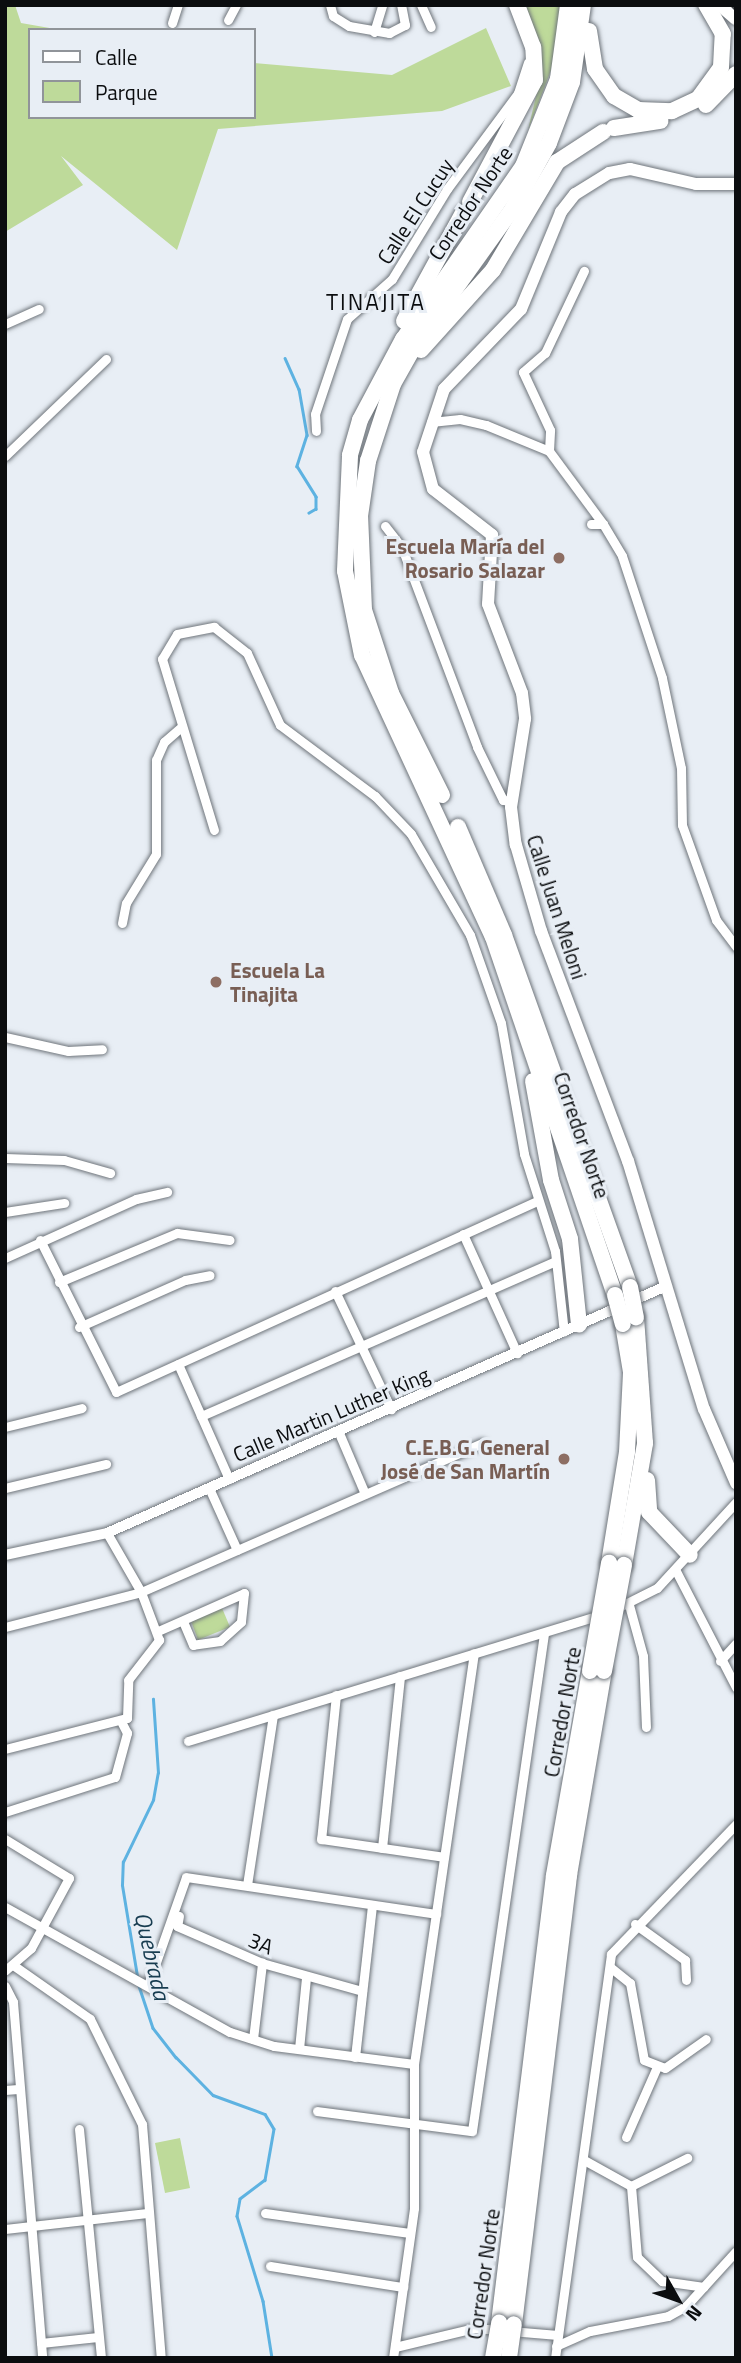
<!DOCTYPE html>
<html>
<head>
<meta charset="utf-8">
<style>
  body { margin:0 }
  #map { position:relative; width:741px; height:2363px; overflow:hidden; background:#e8eef5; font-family:"Titillium Web",sans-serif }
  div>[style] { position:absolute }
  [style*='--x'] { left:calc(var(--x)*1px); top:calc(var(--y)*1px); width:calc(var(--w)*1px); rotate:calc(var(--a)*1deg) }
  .green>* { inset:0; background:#beda9a }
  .stream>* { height:2.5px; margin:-1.25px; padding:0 1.25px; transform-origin:1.25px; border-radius:1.25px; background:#5db2e1 }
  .roads { filter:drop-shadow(0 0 2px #6f757b) drop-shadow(0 0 2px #6f757b) }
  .minor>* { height:9px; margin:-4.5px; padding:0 4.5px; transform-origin:4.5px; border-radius:4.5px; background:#fff }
  .tertiary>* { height:10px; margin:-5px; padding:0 5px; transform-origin:5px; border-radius:5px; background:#fff }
  .secondary>* { height:12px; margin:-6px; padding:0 6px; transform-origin:6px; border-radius:6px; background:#fff }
  .primary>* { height:14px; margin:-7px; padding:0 7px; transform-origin:7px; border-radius:7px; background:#fff }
  .motorway>* { height:16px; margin:-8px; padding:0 8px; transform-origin:8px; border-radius:8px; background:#fff }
  .rail>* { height:5px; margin-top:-2.5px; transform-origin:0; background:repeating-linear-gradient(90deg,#e8eef5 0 8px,#404346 0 16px); box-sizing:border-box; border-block:2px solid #404346 }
  .bridges { filter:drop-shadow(0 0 2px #6f757b) drop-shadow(0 0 2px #6f757b) }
  .motorway-bridge>* { height:16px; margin:-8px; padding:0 8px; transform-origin:8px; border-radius:8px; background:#fff }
  .dots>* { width:19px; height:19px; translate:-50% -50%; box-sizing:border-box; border:4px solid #e8eef5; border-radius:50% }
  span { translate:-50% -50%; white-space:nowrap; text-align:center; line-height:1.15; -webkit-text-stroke:6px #e8eef5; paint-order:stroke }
  .street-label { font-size:21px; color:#0b0d0f }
  .education-label { font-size:21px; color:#785e54; font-weight:700 }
  .right { translate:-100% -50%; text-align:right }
  .left { translate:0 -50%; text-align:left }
  .neighbourhood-label { font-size:23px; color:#0b0d0f; letter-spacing:2px }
  .water-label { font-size:23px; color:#173c50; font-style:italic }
  .frame { position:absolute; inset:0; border:7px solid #0b0d0f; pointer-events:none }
  .legend { position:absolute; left:28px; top:28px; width:228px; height:91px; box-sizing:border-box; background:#e8eef5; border:2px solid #909499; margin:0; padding:9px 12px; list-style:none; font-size:21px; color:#0b0d0f }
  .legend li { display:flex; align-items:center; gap:14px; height:35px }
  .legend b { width:35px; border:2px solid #909499 }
  .north { position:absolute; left:643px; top:2265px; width:70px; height:70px; -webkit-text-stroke:5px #e8eef5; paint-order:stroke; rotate:130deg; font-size:19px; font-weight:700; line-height:28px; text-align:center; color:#0b0d0f }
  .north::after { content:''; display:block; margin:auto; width:24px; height:32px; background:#0b0d0f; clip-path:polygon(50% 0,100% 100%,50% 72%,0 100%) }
</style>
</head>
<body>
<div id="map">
  <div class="green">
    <i style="clip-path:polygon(5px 5px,15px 5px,21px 23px,61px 30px,30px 30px,30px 117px,254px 117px,254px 63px,392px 75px,486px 28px,511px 86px,442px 111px,218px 129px,177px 250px,61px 156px,83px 185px,5px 232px)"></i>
    <i style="clip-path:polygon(526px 5px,561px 5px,555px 60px,528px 130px,542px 71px)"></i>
    <i style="clip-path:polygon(222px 1608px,230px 1627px,198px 1640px,191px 1621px)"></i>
    <i style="clip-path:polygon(180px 2138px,190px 2188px,165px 2193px,155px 2143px)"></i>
  </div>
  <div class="stream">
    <i style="--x:285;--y:358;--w:34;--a:66"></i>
    <i style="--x:299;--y:389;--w:47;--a:80.1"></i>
    <i style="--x:307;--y:435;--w:33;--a:108"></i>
    <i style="--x:297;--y:466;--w:36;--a:58"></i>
    <i style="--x:316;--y:497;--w:12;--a:90"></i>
    <i style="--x:316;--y:509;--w:8;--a:150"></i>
    <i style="--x:137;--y:1976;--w:92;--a:-99.4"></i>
    <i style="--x:122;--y:1885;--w:23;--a:-88"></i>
    <i style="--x:123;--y:1862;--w:69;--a:-64.2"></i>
    <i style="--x:153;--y:1800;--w:27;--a:-80"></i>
    <i style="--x:158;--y:1773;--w:74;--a:-93.9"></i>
    <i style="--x:139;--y:1986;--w:44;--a:71.6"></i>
    <i style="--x:153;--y:2028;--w:37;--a:52"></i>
    <i style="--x:176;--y:2057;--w:53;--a:45.8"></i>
    <i style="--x:213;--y:2095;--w:55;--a:20.1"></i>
    <i style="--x:265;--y:2114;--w:17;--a:59"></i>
    <i style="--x:274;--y:2129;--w:52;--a:100"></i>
    <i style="--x:265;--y:2180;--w:31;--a:143"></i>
    <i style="--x:240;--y:2199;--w:17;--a:100"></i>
    <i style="--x:237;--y:2216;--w:89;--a:73"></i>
    <i style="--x:263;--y:2301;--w:58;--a:81"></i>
  </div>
  <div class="roads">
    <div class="minor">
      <i style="--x:330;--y:5;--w:11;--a:75"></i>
      <i style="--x:333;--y:16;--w:19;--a:32"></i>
      <i style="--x:349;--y:26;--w:41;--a:9.9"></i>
      <i style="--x:389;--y:33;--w:18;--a:-27"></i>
      <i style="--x:405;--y:25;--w:20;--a:-101"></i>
      <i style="--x:421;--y:5;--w:24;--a:66"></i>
      <i style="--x:228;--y:20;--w:17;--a:-62"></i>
      <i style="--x:172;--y:23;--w:19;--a:-72"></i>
      <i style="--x:374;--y:32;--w:28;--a:-73"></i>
      <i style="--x:5;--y:324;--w:37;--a:-24"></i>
      <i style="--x:431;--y:422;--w:29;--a:-6"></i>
      <i style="--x:460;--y:419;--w:27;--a:13"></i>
      <i style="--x:486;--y:425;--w:68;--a:22.4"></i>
      <i style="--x:549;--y:451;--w:91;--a:53.5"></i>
      <i style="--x:603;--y:524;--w:37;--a:59"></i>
      <i style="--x:622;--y:556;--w:128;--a:71.8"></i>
      <i style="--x:662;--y:678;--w:92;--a:78.1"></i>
      <i style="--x:681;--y:768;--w:57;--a:89"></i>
      <i style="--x:682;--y:825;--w:101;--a:70.3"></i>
      <i style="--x:716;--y:920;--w:34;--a:53"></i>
      <i style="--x:316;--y:431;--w:17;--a:-93"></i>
      <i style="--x:315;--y:414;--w:100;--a:-71.4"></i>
      <i style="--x:347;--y:319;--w:60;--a:-41.6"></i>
      <i style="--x:392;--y:279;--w:105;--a:-58.6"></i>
      <i style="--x:447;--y:189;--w:119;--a:-53.5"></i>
      <i style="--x:518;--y:93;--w:32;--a:-72"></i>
      <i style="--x:549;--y:451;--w:21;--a:-87"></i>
      <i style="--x:550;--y:430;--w:64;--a:-115"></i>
      <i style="--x:523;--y:372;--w:29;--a:-41"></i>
      <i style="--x:545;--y:353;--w:91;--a:-64.6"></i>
      <i style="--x:5;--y:456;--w:140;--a:-43.8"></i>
      <i style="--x:591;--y:524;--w:12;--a:0"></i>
      <i style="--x:385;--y:526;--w:28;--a:52"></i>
      <i style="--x:402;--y:548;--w:213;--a:69.3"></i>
      <i style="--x:477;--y:747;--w:59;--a:63.9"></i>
      <i style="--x:503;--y:800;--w:9;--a:6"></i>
      <i style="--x:214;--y:830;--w:179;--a:-106.9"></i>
      <i style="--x:162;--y:659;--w:29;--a:-59"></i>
      <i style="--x:177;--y:634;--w:38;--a:-11"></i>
      <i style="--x:214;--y:627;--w:42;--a:38.2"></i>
      <i style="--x:247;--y:653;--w:79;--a:65.4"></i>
      <i style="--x:280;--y:725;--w:119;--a:36.8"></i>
      <i style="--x:375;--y:796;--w:52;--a:46.5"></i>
      <i style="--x:411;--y:834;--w:117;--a:59.7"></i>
      <i style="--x:470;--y:935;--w:93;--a:70.6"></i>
      <i style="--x:501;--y:1023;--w:133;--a:80"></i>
      <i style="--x:524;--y:1154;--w:102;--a:72.3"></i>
      <i style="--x:555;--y:1251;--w:81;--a:83.7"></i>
      <i style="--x:122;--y:923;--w:20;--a:-79"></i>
      <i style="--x:126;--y:903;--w:57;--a:-58.5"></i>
      <i style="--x:156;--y:854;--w:94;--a:-90"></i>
      <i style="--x:156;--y:760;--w:20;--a:-66"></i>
      <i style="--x:164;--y:742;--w:21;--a:-41"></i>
      <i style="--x:5;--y:1037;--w:65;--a:12.5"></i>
      <i style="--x:68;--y:1051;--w:34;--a:-3"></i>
      <i style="--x:5;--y:1158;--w:59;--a:1.9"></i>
      <i style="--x:64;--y:1160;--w:48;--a:15.8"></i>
      <i style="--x:5;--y:1212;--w:60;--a:-8.7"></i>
      <i style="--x:463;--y:1234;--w:131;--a:65.6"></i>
      <i style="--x:40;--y:1240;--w:170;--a:63.4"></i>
      <i style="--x:116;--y:1392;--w:462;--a:-24.4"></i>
      <i style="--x:5;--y:1258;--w:144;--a:-24.2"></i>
      <i style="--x:136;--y:1199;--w:32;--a:-13"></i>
      <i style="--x:59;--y:1282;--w:128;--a:-22.6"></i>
      <i style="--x:177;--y:1233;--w:53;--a:7.5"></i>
      <i style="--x:335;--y:1291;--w:131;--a:64.6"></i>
      <i style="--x:79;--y:1327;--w:116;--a:-23.9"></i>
      <i style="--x:185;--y:1280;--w:25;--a:-11"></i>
      <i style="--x:178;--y:1364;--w:126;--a:66.1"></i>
      <i style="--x:201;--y:1416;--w:386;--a:-23.6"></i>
      <i style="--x:5;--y:1427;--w:79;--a:-13.9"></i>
      <i style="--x:339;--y:1433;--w:66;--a:66.9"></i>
      <i style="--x:5;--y:1488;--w:104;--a:-13.4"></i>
      <i style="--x:209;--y:1488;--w:68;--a:65.7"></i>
      <i style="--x:676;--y:1571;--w:131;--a:62.7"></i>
      <i style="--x:629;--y:1605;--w:53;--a:74.6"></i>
      <i style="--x:643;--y:1656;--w:71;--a:87.6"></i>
      <i style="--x:613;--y:1610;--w:49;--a:-26.6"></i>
      <i style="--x:657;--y:1588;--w:117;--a:-47.4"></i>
      <i style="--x:5;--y:1627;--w:140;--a:-14.4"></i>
      <i style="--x:141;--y:1592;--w:372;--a:-23.6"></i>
      <i style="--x:158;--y:1631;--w:94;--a:-23.8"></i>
      <i style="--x:244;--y:1593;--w:29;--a:96"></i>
      <i style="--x:241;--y:1622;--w:28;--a:138"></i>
      <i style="--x:220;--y:1641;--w:27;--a:172"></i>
      <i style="--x:193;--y:1645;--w:26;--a:-113"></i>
      <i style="--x:720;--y:1661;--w:24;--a:-48"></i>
      <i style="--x:336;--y:1695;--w:145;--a:95.9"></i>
      <i style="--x:321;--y:1839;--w:124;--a:8.3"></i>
      <i style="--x:188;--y:1741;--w:431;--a:-17"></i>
      <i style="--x:5;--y:1749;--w:126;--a:-14.3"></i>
      <i style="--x:127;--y:1718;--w:38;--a:-88"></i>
      <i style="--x:128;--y:1680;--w:51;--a:-52.2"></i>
      <i style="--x:159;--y:1640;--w:51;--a:-110.6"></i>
      <i style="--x:141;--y:1592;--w:68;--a:-120"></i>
      <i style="--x:5;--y:1812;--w:115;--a:-17.7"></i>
      <i style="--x:115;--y:1777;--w:46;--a:-74.7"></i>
      <i style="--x:127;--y:1733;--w:11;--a:-117"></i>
      <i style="--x:5;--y:1839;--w:75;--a:31.4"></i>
      <i style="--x:69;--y:1878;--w:80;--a:118.5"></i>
      <i style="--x:31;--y:1948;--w:35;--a:139"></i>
      <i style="--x:382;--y:1848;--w:173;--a:-84"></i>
      <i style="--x:247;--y:1885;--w:172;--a:-81.3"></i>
      <i style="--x:5;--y:1907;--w:257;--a:29.1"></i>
      <i style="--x:230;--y:2032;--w:46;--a:17.7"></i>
      <i style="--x:274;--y:2046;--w:141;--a:7.3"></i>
      <i style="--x:179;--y:1916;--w:10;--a:101"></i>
      <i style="--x:177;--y:1926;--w:93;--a:23.5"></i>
      <i style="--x:262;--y:1963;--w:104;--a:15.6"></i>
      <i style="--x:635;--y:1924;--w:62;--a:35.8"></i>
      <i style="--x:685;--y:1960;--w:20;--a:87"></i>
      <i style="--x:13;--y:1965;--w:94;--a:35"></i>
      <i style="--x:90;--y:2019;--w:117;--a:63.7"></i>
      <i style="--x:142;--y:2124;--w:235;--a:85.4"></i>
      <i style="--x:610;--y:1967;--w:26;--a:39"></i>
      <i style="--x:630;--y:1983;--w:78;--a:79.7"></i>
      <i style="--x:644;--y:2060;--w:22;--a:21"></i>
      <i style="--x:665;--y:2068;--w:50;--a:-35.3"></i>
      <i style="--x:148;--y:1985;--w:114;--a:-70.6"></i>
      <i style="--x:186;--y:1877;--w:253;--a:8.4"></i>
      <i style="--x:5;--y:1986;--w:18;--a:63"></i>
      <i style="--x:13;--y:2002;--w:357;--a:85.3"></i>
      <i style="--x:253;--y:2039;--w:77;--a:-83.2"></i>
      <i style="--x:299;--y:2049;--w:71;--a:-84.4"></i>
      <i style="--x:355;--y:2057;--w:153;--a:-83.6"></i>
      <i style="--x:5;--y:2090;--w:13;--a:-4"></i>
      <i style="--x:317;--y:2111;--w:156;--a:7.4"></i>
      <i style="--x:472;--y:2131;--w:502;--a:-81.76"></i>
      <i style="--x:79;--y:2129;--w:230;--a:84.5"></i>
      <i style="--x:626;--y:2137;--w:74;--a:-66.2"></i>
      <i style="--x:584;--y:2160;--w:54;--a:29"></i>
      <i style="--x:631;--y:2186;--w:63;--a:-26.6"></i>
      <i style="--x:631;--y:2186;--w:71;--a:85.2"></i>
      <i style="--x:637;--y:2257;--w:35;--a:44"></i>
      <i style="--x:662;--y:2281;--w:42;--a:8.1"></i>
      <i style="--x:265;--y:2213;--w:146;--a:7.9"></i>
      <i style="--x:5;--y:2229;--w:143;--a:-6.4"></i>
      <i style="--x:270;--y:2266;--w:135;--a:9"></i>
      <i style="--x:41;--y:2343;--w:57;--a:-6"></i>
      <i style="--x:556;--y:2346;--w:37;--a:-24"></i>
      <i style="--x:590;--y:2331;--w:79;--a:-10.9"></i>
      <i style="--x:668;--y:2316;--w:21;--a:-29"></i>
      <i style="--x:686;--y:2306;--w:74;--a:-47.7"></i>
      <i style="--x:395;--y:2347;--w:82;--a:-13.4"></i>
      <i style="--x:475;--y:2328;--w:83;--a:4.8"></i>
      <i style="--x:393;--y:2358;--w:151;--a:-82"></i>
      <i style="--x:414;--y:2208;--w:144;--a:-90"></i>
      <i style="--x:414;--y:2064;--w:415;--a:-81.7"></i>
      <i style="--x:555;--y:2358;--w:408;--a:-82.1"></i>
      <i style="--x:611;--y:1954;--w:180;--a:-46.1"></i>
    </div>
    <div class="tertiary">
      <i style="--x:5;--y:1555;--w:104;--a:-12.2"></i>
      <i style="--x:107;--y:1533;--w:609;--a:-23.83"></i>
    </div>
    <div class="secondary">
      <i style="--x:736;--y:184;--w:40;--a:180"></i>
      <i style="--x:696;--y:184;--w:68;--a:-167.2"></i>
      <i style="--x:630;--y:169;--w:21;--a:169"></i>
      <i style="--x:609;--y:173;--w:40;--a:148"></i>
      <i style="--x:575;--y:194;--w:23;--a:128"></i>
      <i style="--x:561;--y:212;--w:105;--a:112.4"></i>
      <i style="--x:521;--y:309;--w:111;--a:133.9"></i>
      <i style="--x:444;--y:389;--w:66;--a:108.4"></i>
      <i style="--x:423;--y:452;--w:38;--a:75"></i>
      <i style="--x:433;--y:489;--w:75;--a:37.9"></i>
      <i style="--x:492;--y:535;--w:69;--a:93.3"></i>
      <i style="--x:488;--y:604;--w:95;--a:69.1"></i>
      <i style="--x:522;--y:693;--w:26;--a:83"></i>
      <i style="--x:525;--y:719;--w:89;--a:99"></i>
      <i style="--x:511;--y:807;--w:38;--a:83"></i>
      <i style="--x:516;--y:845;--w:90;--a:73.8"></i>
      <i style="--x:541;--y:931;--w:246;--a:69.3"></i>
      <i style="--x:628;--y:1161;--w:259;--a:73"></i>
      <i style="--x:704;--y:1409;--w:81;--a:66.6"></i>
    </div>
    <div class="primary">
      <i style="--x:721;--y:5;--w:20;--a:41"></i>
    </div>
    <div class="motorway">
      <i style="--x:568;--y:5;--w:75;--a:97.7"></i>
      <i style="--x:558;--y:79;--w:94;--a:111.9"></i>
      <i style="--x:523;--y:166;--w:211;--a:124.7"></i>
      <i style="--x:403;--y:339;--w:92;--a:118"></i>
      <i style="--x:360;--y:420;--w:37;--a:106"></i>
      <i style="--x:350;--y:456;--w:115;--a:92.5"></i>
      <i style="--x:345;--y:571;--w:86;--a:78.6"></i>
      <i style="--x:362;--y:655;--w:311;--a:65.1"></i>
      <i style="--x:493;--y:937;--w:378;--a:71.2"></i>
      <i style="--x:589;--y:31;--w:38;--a:81"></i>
      <i style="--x:595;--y:69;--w:33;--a:55"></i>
      <i style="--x:614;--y:96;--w:28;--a:30"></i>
      <i style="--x:638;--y:110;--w:34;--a:2"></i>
      <i style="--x:672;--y:111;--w:29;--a:-25"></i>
      <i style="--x:698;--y:99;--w:39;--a:-54"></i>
      <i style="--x:721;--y:67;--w:33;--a:-87"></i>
      <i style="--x:723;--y:34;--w:34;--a:-120"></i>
      <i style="--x:706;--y:105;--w:43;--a:-45.9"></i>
      <i style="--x:614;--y:128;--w:47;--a:-8.7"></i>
      <i style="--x:470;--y:202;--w:138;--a:-62"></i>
      <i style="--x:535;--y:80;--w:33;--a:-93"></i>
      <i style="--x:533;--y:47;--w:45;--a:-110.9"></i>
      <i style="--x:404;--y:321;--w:123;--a:-61.4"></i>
      <i style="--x:421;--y:350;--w:108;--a:-48"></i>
      <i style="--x:493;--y:270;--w:126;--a:-59.3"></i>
      <i style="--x:557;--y:162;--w:55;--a:-33.1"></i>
      <i style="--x:442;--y:795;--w:114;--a:-116.6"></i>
      <i style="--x:391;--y:693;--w:87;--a:-108"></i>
      <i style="--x:364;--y:610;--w:94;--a:-92.4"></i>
      <i style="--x:360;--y:516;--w:56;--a:-81.7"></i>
      <i style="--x:368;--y:461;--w:81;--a:-72"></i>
      <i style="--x:393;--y:384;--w:45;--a:-60.6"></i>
      <i style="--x:415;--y:345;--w:168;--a:-54.4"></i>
      <i style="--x:513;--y:208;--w:74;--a:-61"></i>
      <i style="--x:549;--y:143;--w:65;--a:-69.3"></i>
      <i style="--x:572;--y:82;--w:78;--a:-81.9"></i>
      <i style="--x:458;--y:827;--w:117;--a:66.9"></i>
      <i style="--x:504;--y:935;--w:374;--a:70.3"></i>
      <i style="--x:533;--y:1081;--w:101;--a:79.7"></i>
      <i style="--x:551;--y:1180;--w:62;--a:72.1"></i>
      <i style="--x:570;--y:1239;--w:86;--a:84"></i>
      <i style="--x:647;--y:1480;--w:32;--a:86"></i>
      <i style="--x:649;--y:1512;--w:59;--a:46.4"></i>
      <i style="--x:609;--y:1563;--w:112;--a:-80.8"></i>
      <i style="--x:627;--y:1452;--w:80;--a:-87.1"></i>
      <i style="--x:631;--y:1372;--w:49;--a:-99.5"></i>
      <i style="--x:624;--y:1565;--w:124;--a:-80.2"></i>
      <i style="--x:645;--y:1443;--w:126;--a:-94.1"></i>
      <i style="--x:499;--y:2323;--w:451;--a:-83"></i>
      <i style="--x:554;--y:1875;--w:207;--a:-80"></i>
      <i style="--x:514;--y:2324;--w:452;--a:-83"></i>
      <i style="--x:569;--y:1875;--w:207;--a:-80.3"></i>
    </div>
  </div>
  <div class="rail">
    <i style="--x:733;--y:5;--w:4;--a:45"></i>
  </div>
  <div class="bridges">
    <div class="motorway-bridge">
      <i style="--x:630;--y:1287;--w:31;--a:79"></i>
      <i style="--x:615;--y:1295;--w:30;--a:75"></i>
      <i style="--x:590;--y:1671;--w:110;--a:-80"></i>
      <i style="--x:604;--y:1671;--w:108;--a:-79.3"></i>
      <i style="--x:493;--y:2358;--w:36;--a:-80"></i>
      <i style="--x:509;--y:2358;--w:34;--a:-82"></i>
    </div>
  </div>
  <div class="dots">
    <i style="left:559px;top:558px;background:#8d6e63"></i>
    <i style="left:216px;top:982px;background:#8d6e63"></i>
    <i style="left:564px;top:1459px;background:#8d6e63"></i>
  </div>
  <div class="street-label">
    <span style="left:470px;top:203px;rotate:-56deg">Corredor Norte</span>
    <span style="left:415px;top:211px;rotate:-57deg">Calle El Cucuy</span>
    <span style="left:557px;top:907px;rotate:72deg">Calle Juan Meloni</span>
    <span style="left:582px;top:1135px;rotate:71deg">Corredor Norte</span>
    <span style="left:331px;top:1414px;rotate:-23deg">Calle Martin Luther King</span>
    <span style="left:562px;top:1712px;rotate:-80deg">Corredor Norte</span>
    <span style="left:261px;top:1943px;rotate:22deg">3A</span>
    <span style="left:483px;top:2274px;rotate:-82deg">Corredor Norte</span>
  </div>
  <div class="education-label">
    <span class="right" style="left:545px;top:558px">Escuela María del<br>Rosario Salazar</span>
    <span class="left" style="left:230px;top:982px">Escuela La<br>Tinajita</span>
    <span class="right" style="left:550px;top:1459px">C.E.B.G. General<br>José de San Martín</span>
  </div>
  <div class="neighbourhood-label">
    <span style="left:376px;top:302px">TINAJITA</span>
  </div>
  <div class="water-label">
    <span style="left:152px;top:1956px;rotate:77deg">Quebrada</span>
  </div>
  <div class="frame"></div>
  <ul class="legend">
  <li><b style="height:9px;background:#fff"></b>Calle</li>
  <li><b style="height:19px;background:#beda9a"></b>Parque</li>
  </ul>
  <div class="north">N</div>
</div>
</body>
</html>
